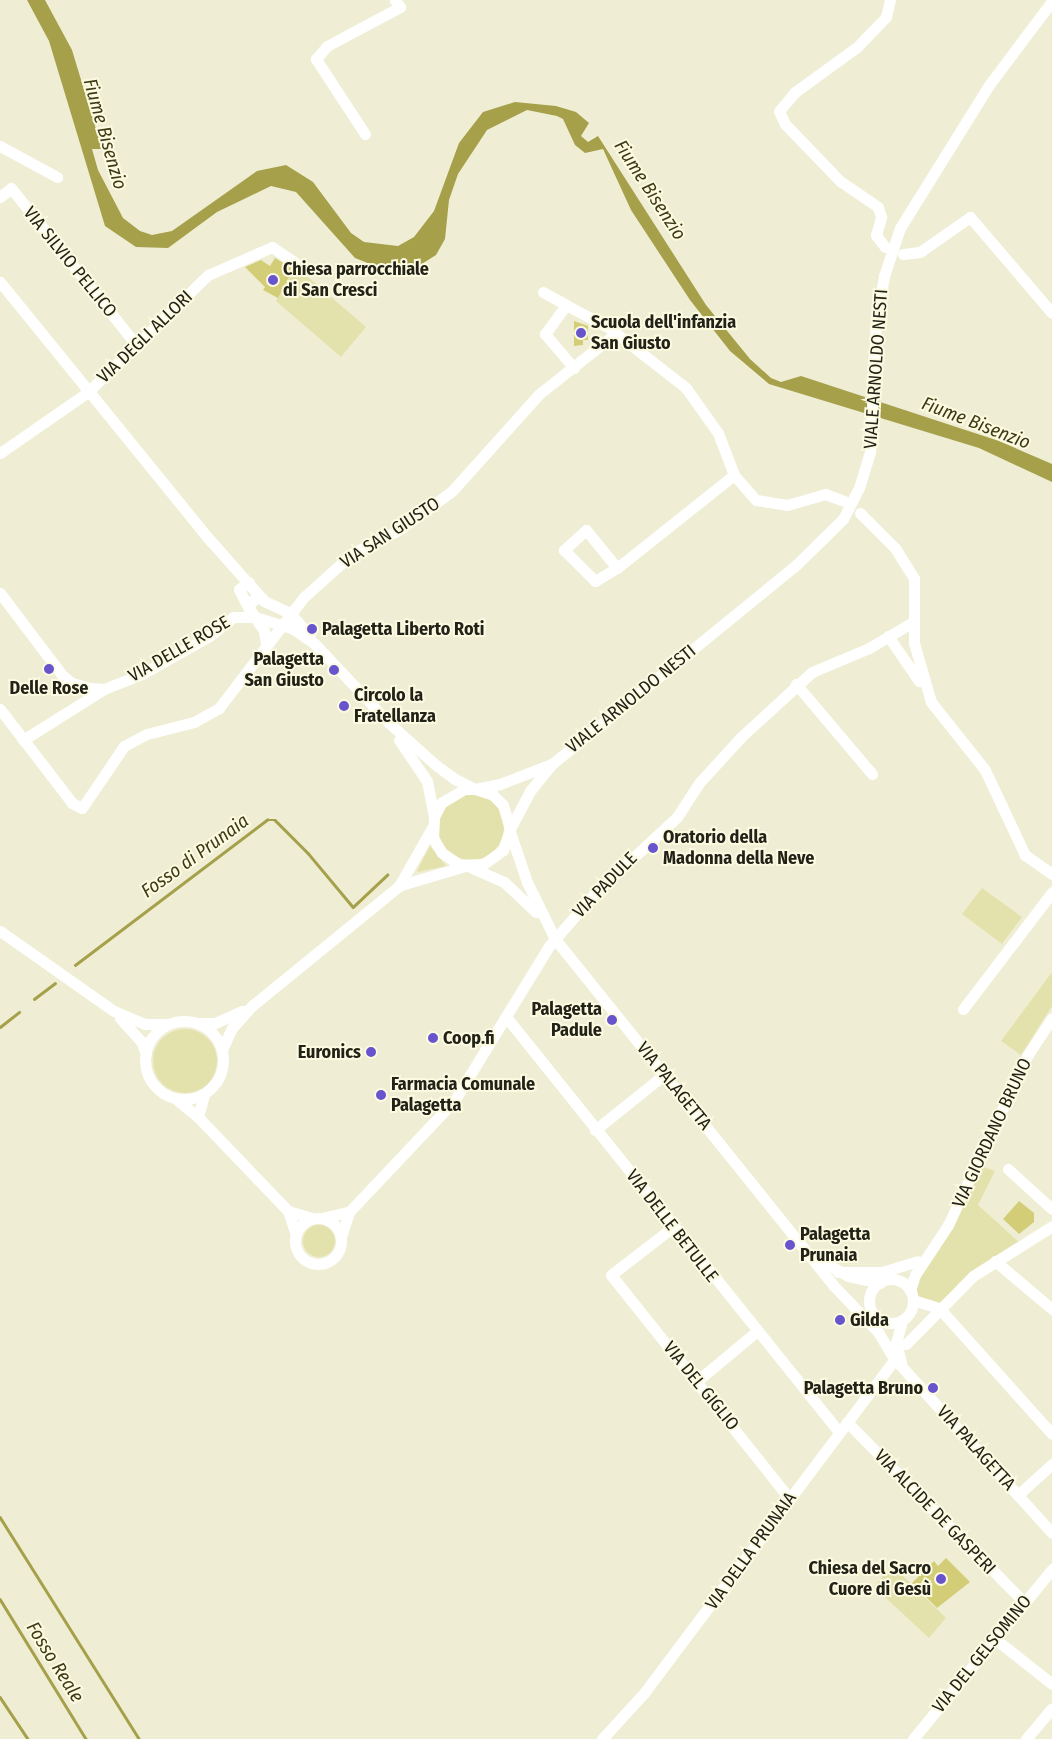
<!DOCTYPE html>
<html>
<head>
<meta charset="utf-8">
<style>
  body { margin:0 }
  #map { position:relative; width:1052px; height:1739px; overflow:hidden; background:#efeed4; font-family:"Fira Sans Condensed",sans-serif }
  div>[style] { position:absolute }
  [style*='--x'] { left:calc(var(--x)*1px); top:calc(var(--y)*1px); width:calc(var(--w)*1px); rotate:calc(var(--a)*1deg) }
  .green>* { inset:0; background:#e4e2ac }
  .round { border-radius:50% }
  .water>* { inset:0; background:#a5a049 }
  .stream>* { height:2.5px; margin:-1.25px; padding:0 1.25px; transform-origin:1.25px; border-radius:1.25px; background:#a5a049 }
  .building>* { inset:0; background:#d2cd76 }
  .minor>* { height:11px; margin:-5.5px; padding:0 5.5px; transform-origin:5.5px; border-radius:5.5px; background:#fff }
  .minor>.ring { margin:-5.5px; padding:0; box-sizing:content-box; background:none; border:11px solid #fff; border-radius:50% }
  .dots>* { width:14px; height:14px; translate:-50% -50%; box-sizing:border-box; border:2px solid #fcfbe1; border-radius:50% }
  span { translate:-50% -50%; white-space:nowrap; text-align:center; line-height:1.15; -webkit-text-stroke:4px #fcfbe1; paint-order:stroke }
  .street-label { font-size:18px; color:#232219 }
  .poi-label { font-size:18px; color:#232219; font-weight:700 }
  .left { translate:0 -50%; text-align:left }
  .right { translate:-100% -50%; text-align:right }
  .water-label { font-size:19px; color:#3d3b15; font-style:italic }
</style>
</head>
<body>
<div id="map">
  <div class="green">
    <i style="clip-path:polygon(295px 266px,366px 327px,341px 357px,276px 301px)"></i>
    <i class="round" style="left:438px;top:794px;width:66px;height:66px"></i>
    <i style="clip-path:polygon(430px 846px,446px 866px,418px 872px,417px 871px)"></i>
    <i style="clip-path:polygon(982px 888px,1022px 917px,1002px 944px,962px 914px)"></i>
    <i style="clip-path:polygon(1052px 972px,1052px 1006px,1021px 1055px,1001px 1041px)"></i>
    <i class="round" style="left:153px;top:1029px;width:64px;height:64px"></i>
    <i style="clip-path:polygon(976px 1164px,995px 1171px,978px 1205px,1022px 1245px,939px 1308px,913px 1300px,913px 1279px)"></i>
    <i class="round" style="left:303px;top:1225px;width:32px;height:32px"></i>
    <i style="clip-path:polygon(892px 1565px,946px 1618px,929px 1638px,874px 1587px)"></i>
  </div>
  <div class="water">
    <i style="clip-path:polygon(27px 0,45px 0,72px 50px,102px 149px,92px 149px,98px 170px,123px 218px,140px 231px,152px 235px,172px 231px,257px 171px,286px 165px,313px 182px,351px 233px,364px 242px,398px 246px,414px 237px,434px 211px,459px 143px,483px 112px,515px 102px,556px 106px,576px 112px,589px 123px,581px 136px,588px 142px,598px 136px,706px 305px,750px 359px,771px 378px,781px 382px,801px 376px,999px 441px,1052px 464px,1052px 482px,979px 448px,769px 384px,730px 351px,690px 300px,631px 210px,603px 149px,585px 153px,575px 145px,563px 119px,557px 116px,527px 110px,487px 130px,458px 174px,449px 200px,445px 239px,436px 255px,406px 274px,395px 274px,355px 258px,296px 192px,271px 186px,217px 212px,168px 248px,136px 247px,105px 226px,49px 41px)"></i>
  </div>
  <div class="stream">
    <i style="--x:75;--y:965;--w:241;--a:-37.1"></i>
    <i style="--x:267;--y:820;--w:8;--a:0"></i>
    <i style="--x:275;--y:820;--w:47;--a:45"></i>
    <i style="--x:308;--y:853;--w:70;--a:50.2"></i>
    <i style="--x:353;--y:907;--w:47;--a:-43.3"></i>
    <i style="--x:34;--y:999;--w:26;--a:-37"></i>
    <i style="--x:0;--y:1027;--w:24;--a:-38"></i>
    <i style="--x:0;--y:1517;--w:262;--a:57.9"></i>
    <i style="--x:0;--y:1599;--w:164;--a:58.4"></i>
    <i style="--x:0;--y:1697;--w:50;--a:56.3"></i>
  </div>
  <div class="building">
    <i style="clip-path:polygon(275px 258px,293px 269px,278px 298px,263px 290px,265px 287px,245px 267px,261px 260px,270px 266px)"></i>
    <i style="clip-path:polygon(574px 321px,588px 326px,588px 340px,583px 340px,583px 345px,574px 346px)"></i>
    <i style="clip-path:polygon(1019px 1201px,1034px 1213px,1034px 1222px,1019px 1234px,1003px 1219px)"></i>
    <i style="clip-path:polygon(946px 1558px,970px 1582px,937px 1608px,912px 1583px,934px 1561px,938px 1566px)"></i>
  </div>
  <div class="minor">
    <i style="--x:365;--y:134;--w:90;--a:-123.2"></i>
    <i style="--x:316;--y:59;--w:17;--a:-50"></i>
    <i style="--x:327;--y:46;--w:83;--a:-28.1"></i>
    <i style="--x:400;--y:7;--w:9;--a:-126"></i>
    <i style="--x:0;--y:146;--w:65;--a:28.5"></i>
    <i style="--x:0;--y:197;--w:14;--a:-39"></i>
    <i style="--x:11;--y:188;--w:203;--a:51.4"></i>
    <i style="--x:885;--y:247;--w:15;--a:-127"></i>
    <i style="--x:876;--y:235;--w:19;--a:-74"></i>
    <i style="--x:881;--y:217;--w:10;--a:-107"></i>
    <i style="--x:878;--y:207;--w:46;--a:-145.6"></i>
    <i style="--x:840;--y:181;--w:79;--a:-134"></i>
    <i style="--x:785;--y:124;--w:14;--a:-115"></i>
    <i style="--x:779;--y:111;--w:25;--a:-50"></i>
    <i style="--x:795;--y:92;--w:77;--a:-36"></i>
    <i style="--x:857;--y:47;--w:42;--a:-46"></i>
    <i style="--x:886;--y:17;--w:17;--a:-77"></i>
    <i style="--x:903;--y:254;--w:17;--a:-7"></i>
    <i style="--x:920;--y:252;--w:61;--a:-35"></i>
    <i style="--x:970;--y:217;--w:126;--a:49.5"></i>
    <i style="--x:0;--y:282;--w:333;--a:50.9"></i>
    <i style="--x:210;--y:540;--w:81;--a:48.5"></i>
    <i style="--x:264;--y:601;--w:29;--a:25"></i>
    <i style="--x:290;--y:613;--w:30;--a:49"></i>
    <i style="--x:543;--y:292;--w:26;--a:29"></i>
    <i style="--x:574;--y:368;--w:45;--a:-130.5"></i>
    <i style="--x:545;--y:334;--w:36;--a:-54"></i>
    <i style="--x:566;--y:305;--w:47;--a:27.6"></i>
    <i style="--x:608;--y:327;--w:99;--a:38"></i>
    <i style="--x:686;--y:388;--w:55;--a:54.6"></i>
    <i style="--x:718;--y:433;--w:45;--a:69.1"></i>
    <i style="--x:734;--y:475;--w:33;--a:49"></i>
    <i style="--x:756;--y:500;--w:31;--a:9"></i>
    <i style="--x:787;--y:505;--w:40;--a:-16"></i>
    <i style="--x:825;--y:494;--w:20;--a:20"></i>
    <i style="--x:0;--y:453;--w:107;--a:-34.7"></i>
    <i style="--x:88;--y:392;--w:168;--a:-44.3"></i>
    <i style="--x:208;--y:275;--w:70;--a:-23.6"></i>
    <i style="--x:272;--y:247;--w:27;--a:34"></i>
    <i style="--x:860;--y:513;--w:49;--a:45"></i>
    <i style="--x:895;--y:548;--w:36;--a:58"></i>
    <i style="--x:914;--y:579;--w:64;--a:90"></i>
    <i style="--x:914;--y:643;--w:61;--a:73.9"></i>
    <i style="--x:931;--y:702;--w:87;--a:51.5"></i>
    <i style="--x:985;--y:770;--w:94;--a:64.8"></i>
    <i style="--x:1025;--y:855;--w:33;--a:35"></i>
    <i style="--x:617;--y:568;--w:49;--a:-129.2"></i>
    <i style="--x:586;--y:530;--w:30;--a:138"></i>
    <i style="--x:564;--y:550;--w:44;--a:45"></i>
    <i style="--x:595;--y:581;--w:26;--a:-31"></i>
    <i style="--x:617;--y:568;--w:149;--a:-38.5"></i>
    <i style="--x:0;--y:593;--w:103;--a:52.9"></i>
    <i style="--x:62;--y:675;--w:13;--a:39"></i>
    <i style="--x:72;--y:683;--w:19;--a:16"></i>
    <i style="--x:90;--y:688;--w:14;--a:4"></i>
    <i style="--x:104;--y:689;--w:41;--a:-21.5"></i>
    <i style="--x:142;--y:674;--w:79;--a:-29.5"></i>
    <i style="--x:211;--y:635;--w:28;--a:-39"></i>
    <i style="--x:233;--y:617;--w:22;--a:0"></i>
    <i style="--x:255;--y:617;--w:39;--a:17"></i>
    <i style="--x:292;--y:628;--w:28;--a:35"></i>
    <i style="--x:315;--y:644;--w:108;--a:46.9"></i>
    <i style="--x:389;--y:723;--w:64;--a:41.9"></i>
    <i style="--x:437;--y:766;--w:22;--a:36"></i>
    <i style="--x:455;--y:779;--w:22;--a:27"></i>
    <i style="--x:475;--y:789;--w:19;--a:18"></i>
    <i style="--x:493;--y:795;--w:14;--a:45"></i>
    <i style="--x:503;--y:805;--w:25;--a:74"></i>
    <i style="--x:510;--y:829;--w:22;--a:108"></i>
    <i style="--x:503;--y:850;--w:24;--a:144"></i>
    <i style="--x:484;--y:864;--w:24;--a:178"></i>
    <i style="--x:460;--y:865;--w:22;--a:-146"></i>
    <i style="--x:442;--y:853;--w:17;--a:-121"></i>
    <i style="--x:433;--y:838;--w:21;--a:-87"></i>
    <i style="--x:434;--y:817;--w:16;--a:-63"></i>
    <i style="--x:441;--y:803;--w:27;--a:-31"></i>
    <i style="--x:464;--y:789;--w:11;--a:0"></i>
    <i style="--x:475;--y:789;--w:25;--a:-11"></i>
    <i style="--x:500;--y:784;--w:53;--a:-21.2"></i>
    <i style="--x:262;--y:598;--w:8;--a:173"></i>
    <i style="--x:254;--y:599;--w:10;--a:127"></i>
    <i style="--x:248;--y:607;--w:29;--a:56"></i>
    <i style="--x:264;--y:631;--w:12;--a:81"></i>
    <i style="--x:248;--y:607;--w:20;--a:-117"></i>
    <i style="--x:239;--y:589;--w:12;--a:-35"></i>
    <i style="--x:888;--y:636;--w:55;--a:55.4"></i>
    <i style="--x:796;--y:684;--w:118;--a:49.8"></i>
    <i style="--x:0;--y:709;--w:118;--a:52.5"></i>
    <i style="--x:72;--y:803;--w:11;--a:27"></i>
    <i style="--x:82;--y:808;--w:75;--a:-55.9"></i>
    <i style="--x:124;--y:746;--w:26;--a:-28"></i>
    <i style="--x:147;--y:734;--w:49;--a:-14.3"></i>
    <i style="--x:194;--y:722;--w:29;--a:-29"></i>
    <i style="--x:219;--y:708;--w:140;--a:-52.6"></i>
    <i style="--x:304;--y:597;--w:66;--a:-41.9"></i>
    <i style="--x:353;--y:553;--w:51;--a:-26.6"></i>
    <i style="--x:399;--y:530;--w:66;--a:-36.3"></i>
    <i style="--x:452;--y:491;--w:130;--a:-48.1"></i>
    <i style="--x:539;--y:394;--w:97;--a:-38.3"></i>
    <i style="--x:23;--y:740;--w:96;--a:-32.2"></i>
    <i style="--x:399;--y:740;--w:50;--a:55.7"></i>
    <i style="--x:427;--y:781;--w:37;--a:79"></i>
    <i style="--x:510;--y:829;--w:43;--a:-62.2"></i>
    <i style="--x:530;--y:791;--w:35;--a:-51"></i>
    <i style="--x:552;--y:764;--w:316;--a:-39.2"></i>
    <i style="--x:797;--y:564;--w:64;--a:-44.4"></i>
    <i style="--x:843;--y:519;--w:35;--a:-63"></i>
    <i style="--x:859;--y:488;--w:38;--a:-73"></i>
    <i style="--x:870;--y:452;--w:130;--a:-87.4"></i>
    <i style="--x:876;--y:322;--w:47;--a:-80.1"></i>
    <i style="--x:884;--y:276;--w:51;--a:-71.6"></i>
    <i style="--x:900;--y:228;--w:168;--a:-58.1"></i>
    <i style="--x:989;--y:85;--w:105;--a:-53.1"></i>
    <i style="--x:510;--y:832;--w:53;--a:71.2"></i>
    <i style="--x:527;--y:882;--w:64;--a:63.8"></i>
    <i style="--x:555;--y:939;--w:444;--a:51.2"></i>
    <i style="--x:833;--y:1285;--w:65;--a:46.2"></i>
    <i style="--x:878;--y:1332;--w:29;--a:59"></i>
    <i style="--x:893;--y:1357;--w:237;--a:47.9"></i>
    <i style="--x:470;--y:867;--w:37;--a:24"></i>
    <i style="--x:504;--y:882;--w:44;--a:43.2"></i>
    <i style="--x:401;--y:885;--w:67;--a:-16.5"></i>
    <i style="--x:0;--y:931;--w:139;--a:35.1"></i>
    <i style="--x:114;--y:1011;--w:34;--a:23"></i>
    <i style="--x:145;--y:1024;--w:21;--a:0"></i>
    <i style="--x:963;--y:1009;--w:147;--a:-52.7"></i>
    <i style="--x:120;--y:1018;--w:31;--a:48"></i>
    <i style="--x:141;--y:1041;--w:14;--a:69"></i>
    <i style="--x:507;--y:1018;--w:531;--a:51.27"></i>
    <i class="ring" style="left:145px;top:1021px;width:67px;height:67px"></i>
    <i style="--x:199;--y:1023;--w:16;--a:0"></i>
    <i style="--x:215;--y:1023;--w:30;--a:-24"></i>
    <i style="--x:222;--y:1050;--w:24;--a:-66"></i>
    <i style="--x:232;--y:1028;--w:31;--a:-48"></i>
    <i style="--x:253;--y:1005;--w:188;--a:-39.2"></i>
    <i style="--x:399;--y:886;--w:67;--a:-60.4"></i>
    <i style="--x:176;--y:1099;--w:28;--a:39"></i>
    <i style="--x:198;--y:1117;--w:24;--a:-75"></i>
    <i style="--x:198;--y:1117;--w:130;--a:46.2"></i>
    <i style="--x:595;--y:1130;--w:90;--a:-38.7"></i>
    <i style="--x:1008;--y:1169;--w:59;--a:42.3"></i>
    <i style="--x:349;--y:1212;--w:153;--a:-46.6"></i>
    <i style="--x:454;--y:1101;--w:182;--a:-58.5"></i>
    <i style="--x:549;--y:946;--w:70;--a:-49"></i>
    <i style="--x:595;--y:893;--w:112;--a:-42.8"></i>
    <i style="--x:677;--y:817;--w:40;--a:-57.1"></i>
    <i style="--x:699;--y:783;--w:62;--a:-47.6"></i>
    <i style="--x:741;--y:737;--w:96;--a:-42.5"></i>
    <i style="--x:812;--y:672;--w:62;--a:-22.8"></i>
    <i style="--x:869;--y:648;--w:51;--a:-30.6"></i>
    <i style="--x:322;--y:1218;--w:28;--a:-13"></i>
    <i style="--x:349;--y:1212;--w:25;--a:108"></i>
    <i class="ring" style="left:295px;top:1218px;width:35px;height:35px"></i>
    <i style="--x:673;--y:1227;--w:78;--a:142.3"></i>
    <i style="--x:611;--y:1275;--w:285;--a:51.4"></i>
    <i style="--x:296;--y:1235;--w:25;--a:-108"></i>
    <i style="--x:288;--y:1211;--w:26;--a:16"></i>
    <i style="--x:815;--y:1257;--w:38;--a:30"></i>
    <i style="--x:848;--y:1276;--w:33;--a:12"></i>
    <i style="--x:995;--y:1261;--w:75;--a:40.1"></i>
    <i style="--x:838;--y:1272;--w:44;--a:0"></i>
    <i style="--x:882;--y:1272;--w:37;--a:-17"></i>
    <i class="ring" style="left:869px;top:1279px;width:33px;height:33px"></i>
    <i style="--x:910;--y:1291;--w:17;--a:-73"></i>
    <i style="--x:915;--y:1275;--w:60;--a:-56.6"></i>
    <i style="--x:948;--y:1225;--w:187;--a:-64.9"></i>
    <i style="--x:1027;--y:1056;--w:45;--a:-56.7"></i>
    <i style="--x:913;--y:1300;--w:27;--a:17"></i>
    <i style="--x:939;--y:1308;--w:169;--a:48.1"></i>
    <i style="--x:906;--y:1344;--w:95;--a:-45.4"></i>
    <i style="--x:973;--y:1276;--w:93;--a:-32.3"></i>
    <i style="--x:901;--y:1362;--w:20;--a:-105"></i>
    <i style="--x:896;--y:1343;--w:24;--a:-75"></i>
    <i style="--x:697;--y:1381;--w:77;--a:-39.7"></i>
    <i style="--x:847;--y:1422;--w:251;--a:45.5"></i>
    <i style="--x:1018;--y:1495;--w:46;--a:-42.4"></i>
    <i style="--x:994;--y:1638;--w:74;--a:38.4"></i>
    <i style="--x:602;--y:1739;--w:62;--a:-47.6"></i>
    <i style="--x:644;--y:1693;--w:418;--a:-53.1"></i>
    <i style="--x:913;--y:1739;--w:220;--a:-50.7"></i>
    <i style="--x:1026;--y:1739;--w:40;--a:-50"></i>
  </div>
  <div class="dots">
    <i style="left:273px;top:280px;background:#6855ce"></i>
    <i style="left:581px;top:333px;background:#6855ce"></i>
    <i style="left:312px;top:629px;background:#6855ce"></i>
    <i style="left:49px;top:669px;background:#6855ce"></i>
    <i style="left:334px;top:670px;background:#6855ce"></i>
    <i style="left:344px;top:706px;background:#6855ce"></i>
    <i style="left:653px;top:848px;background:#6855ce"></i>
    <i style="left:612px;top:1020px;background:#6855ce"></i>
    <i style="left:433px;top:1038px;background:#6855ce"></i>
    <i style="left:371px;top:1052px;background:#6855ce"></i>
    <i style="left:381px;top:1095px;background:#6855ce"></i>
    <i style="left:790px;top:1245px;background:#6855ce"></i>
    <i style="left:840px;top:1320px;background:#6855ce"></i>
    <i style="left:933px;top:1388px;background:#6855ce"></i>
    <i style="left:941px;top:1579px;background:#6855ce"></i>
  </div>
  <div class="street-label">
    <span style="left:70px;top:262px;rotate:51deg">VIA SILVIO PELLICO</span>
    <span style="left:145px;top:337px;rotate:-44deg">VIA DEGLI ALLORI</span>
    <span style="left:876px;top:369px;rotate:-86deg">VIALE ARNOLDO NESTI</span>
    <span style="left:390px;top:533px;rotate:-33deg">VIA SAN GIUSTO</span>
    <span style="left:179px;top:649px;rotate:-30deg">VIA DELLE ROSE</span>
    <span style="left:631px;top:699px;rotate:-39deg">VIALE ARNOLDO NESTI</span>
    <span style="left:605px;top:885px;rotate:-46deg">VIA PADULE</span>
    <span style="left:674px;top:1086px;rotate:51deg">VIA PALAGETTA</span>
    <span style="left:992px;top:1133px;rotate:-65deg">VIA GIORDANO BRUNO</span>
    <span style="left:672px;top:1226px;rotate:52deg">VIA DELLE BETULLE</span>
    <span style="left:701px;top:1386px;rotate:51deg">VIA DEL GIGLIO</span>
    <span style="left:976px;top:1448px;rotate:48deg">VIA PALAGETTA</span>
    <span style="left:935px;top:1512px;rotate:46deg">VIA ALCIDE DE GASPERI</span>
    <span style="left:751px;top:1551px;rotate:-54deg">VIA DELLA PRUNAIA</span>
    <span style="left:982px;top:1654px;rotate:-51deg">VIA DEL GELSOMINO</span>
  </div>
  <div class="poi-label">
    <span class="left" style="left:283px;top:280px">Chiesa parrocchiale<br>di San Cresci</span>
    <span class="left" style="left:591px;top:333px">Scuola dell'infanzia<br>San Giusto</span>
    <span class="left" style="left:322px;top:629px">Palagetta Liberto Roti</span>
    <span class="right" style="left:324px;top:670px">Palagetta<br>San Giusto</span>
    <span style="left:49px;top:688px">Delle Rose</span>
    <span class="left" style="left:354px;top:706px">Circolo la<br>Fratellanza</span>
    <span class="left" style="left:663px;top:848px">Oratorio della<br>Madonna della Neve</span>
    <span class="right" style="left:602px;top:1020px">Palagetta<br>Padule</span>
    <span class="left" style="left:443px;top:1038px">Coop.fi</span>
    <span class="right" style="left:361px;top:1052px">Euronics</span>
    <span class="left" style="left:391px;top:1095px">Farmacia Comunale<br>Palagetta</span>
    <span class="left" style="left:800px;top:1245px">Palagetta<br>Prunaia</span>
    <span class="left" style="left:850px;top:1320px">Gilda</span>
    <span class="right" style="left:923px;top:1388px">Palagetta Bruno</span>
    <span class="right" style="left:931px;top:1579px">Chiesa del Sacro<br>Cuore di Gesù</span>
  </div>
  <div class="water-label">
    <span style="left:105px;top:134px;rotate:74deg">Fiume Bisenzio</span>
    <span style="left:650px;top:190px;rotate:57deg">Fiume Bisenzio</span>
    <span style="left:976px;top:423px;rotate:21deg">Fiume Bisenzio</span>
    <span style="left:195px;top:856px;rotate:-36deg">Fosso di Prunaia</span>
    <span style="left:55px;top:1662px;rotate:58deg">Fosso Reale</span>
  </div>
</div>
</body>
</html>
